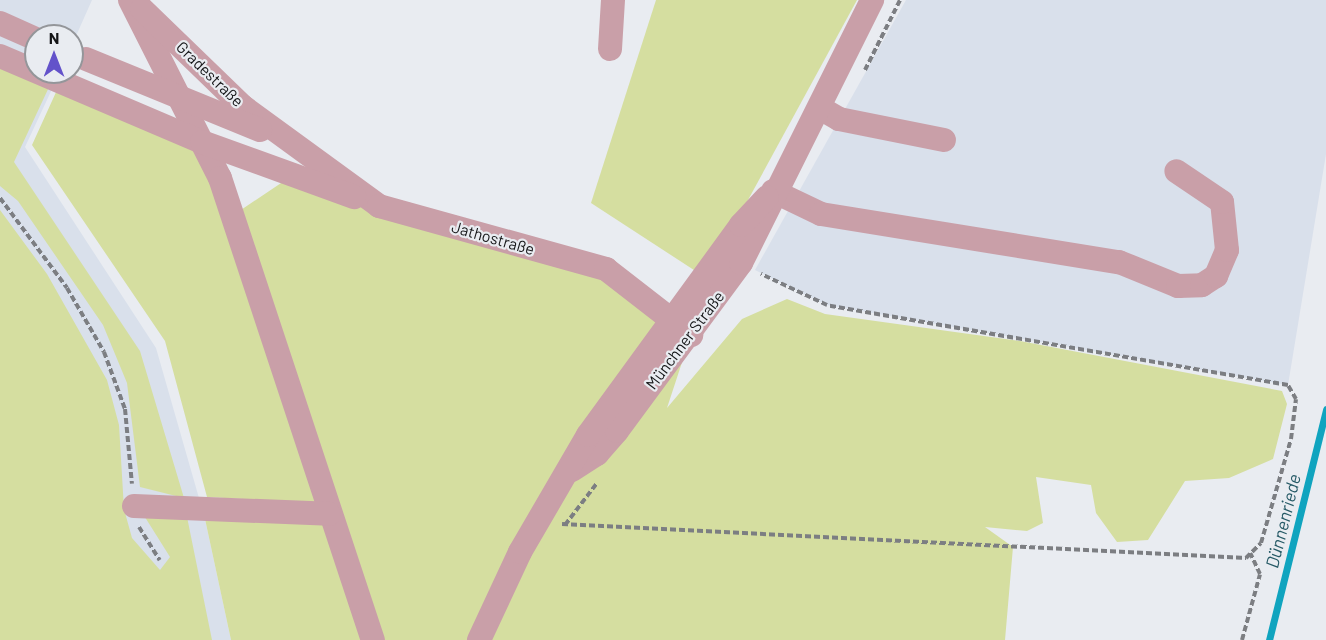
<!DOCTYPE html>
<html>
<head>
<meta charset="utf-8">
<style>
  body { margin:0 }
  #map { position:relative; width:1326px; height:640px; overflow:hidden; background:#e9ecf1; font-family:Barlow,sans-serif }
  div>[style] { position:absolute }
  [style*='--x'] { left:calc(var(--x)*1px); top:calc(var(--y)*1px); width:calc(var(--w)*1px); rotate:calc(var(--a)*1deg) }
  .built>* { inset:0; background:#d9e0eb }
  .green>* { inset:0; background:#d5dea0 }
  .stream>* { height:7px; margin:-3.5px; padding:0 3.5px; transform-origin:3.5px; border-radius:3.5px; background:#10a4bf }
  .path>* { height:4px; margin-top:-2px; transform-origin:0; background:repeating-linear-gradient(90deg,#7c7e82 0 6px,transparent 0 9px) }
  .minor>* { height:24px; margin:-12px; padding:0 12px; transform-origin:12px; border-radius:12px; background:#c99fa8 }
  span { translate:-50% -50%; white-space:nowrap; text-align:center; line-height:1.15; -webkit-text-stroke:4.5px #e9ecf1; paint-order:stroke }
  .street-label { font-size:16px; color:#141517 }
  .water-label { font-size:18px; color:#265a66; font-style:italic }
  .north { position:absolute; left:24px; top:24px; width:60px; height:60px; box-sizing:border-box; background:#e9ecf1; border:2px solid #94969a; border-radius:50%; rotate:0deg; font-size:16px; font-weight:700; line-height:24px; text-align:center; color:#141517 }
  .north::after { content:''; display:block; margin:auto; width:21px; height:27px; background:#6352ca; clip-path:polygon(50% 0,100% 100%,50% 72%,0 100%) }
</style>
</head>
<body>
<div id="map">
  <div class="built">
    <i style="clip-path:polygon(0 0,92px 0,72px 45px,72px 36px,36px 36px,36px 72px,60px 72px,25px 147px,156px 348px,205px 519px,231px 640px,0 640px)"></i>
    <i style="clip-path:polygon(906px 0,1326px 0,1326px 154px,1288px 385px,827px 305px,755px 270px)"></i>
  </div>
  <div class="green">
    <i style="clip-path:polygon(656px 0,857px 0,742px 211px,697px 272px,591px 203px)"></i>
    <i style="clip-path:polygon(0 62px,50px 85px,14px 162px,140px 351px,184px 498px,140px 487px,127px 383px,103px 325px,18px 201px,0 186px)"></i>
    <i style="clip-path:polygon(57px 90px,199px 148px,318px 503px,207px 497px,165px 341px,32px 145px)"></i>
    <i style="clip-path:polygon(293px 175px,606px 269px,691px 335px,667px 408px,742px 319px,787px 299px,825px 314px,1020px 341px,1282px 391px,1287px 404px,1273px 459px,1229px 478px,1185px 481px,1148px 540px,1117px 542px,1096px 513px,1091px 485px,1036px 477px,1043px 523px,1027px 531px,985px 527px,1013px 547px,1005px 640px,231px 640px,205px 519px,328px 514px,232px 216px)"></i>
    <i style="clip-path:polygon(0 210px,47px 274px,107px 380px,119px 425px,124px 509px,132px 538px,160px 570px,170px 557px,143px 514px,186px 512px,212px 640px,0 640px)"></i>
  </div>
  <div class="stream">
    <i style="--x:1269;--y:640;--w:238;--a:-76.1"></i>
  </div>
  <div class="path">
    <i style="--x:865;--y:70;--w:78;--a:-63.4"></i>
    <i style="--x:0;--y:198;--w:112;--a:53.3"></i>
    <i style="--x:67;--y:288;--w:74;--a:60"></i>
    <i style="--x:104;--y:352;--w:61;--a:69.8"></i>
    <i style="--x:125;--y:409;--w:75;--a:84.7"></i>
    <i style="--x:562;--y:524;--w:685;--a:2.85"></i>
    <i style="--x:1246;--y:558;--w:21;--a:-45"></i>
    <i style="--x:1261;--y:543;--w:108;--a:-73.9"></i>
    <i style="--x:1291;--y:439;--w:40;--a:-82.9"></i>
    <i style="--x:1296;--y:399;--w:16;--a:-120"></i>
    <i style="--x:1288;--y:385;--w:468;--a:-170.2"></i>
    <i style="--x:827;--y:305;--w:73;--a:-154.8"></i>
    <i style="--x:565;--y:525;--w:53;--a:-52.7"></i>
    <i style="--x:139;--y:527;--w:39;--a:58"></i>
    <i style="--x:1242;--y:640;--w:68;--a:-74.7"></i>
    <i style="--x:1260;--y:574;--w:23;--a:-115"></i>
  </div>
  <div class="minor">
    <i style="--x:130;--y:0;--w:199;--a:63.2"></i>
    <i style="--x:220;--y:178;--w:487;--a:71.7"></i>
    <i style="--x:142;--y:9;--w:139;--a:44.1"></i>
    <i style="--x:242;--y:106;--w:170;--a:36.1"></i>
    <i style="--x:379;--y:206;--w:236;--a:15.5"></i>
    <i style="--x:606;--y:269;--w:108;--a:37.8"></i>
    <i style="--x:0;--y:23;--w:39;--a:24"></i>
    <i style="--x:610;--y:49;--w:49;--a:-86.5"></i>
    <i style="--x:0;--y:56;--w:220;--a:23.1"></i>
    <i style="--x:202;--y:142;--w:162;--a:19.9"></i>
    <i style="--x:86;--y:59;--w:188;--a:22.2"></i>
    <i style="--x:820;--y:108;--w:22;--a:30"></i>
    <i style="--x:839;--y:119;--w:107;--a:11.3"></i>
    <i style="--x:773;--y:191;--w:53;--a:25.6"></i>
    <i style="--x:821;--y:214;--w:302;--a:9.2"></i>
    <i style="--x:1119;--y:262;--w:64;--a:22.1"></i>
    <i style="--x:1178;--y:286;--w:24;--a:-2"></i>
    <i style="--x:1202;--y:285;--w:17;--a:-33"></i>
    <i style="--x:1216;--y:276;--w:28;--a:-67"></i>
    <i style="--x:1227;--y:250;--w:48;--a:-95.9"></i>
    <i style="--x:1222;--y:202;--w:55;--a:-146"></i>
    <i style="--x:572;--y:470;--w:30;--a:-33"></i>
    <i style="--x:597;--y:454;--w:30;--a:-49"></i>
    <i style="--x:617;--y:431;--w:209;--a:-53.6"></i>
    <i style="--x:741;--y:263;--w:294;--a:-63.5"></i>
    <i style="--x:134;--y:506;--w:195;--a:2.3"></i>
    <i style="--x:479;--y:640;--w:97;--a:-65"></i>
    <i style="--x:520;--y:552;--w:135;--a:-59.8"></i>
    <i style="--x:588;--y:435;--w:260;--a:-53.9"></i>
    <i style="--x:741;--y:225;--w:38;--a:-47"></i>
  </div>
  <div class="street-label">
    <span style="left:210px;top:74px;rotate:44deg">Gradestraße</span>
    <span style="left:493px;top:238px;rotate:16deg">Jathostraße</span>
    <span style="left:685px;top:340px;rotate:-53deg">Münchner Straße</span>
  </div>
  <div class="water-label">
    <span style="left:1283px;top:521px;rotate:-76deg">Dünnenriede</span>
  </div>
  <div class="north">N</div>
</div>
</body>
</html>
